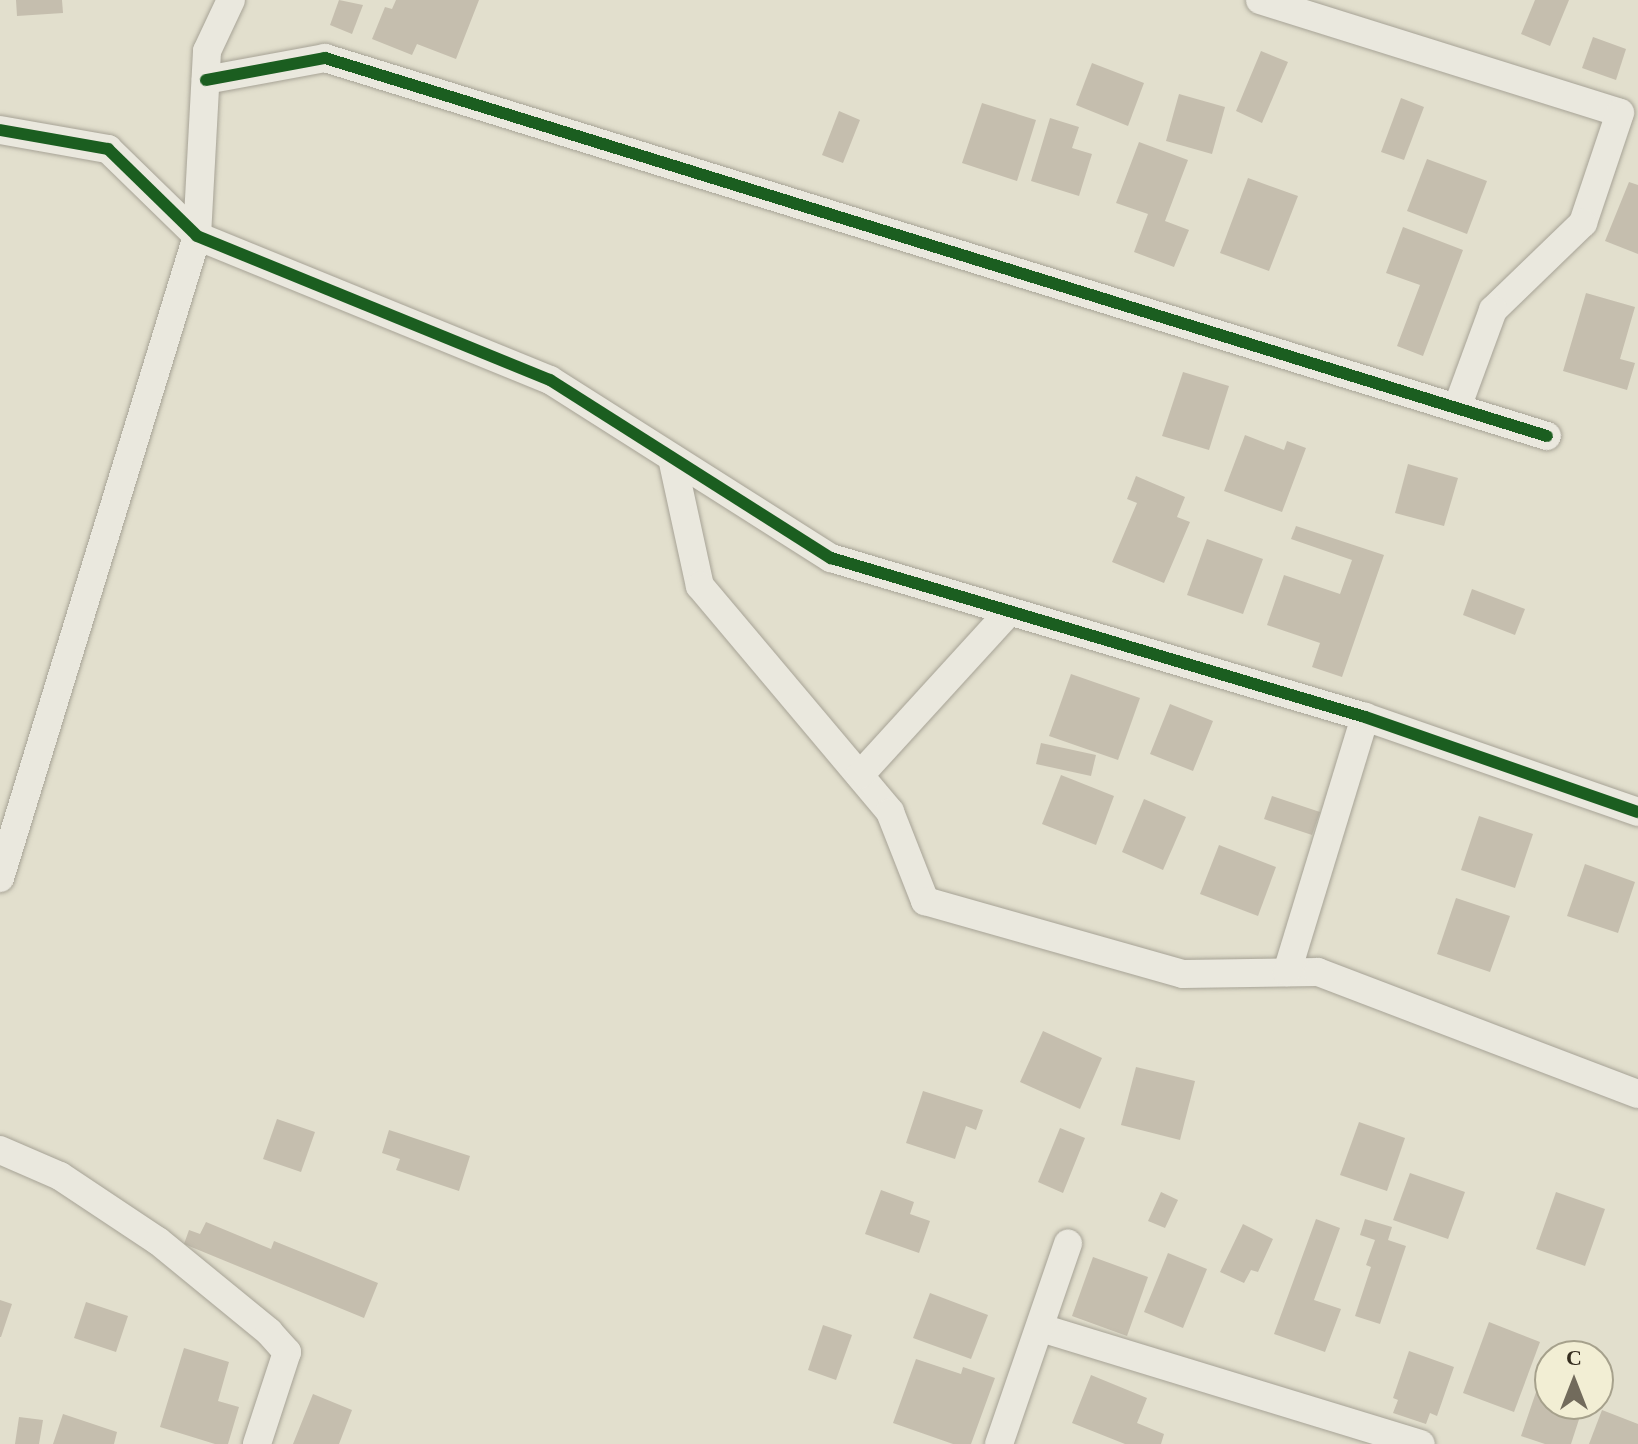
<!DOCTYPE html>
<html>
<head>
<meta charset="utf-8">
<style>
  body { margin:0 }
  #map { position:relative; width:1638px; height:1444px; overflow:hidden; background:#e2dfcd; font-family:"Crimson Pro",serif }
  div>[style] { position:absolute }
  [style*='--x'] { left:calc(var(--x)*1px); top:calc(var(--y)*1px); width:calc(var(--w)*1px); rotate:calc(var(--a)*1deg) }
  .building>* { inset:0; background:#c5beae }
  .roads { filter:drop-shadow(0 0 2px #a7a396) drop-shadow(0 0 2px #a7a396) }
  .minor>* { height:28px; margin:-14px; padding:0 14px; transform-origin:14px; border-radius:14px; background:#eae8de }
  .cycleway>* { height:12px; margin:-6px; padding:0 6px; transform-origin:6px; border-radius:6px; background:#1b5e20 }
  span { translate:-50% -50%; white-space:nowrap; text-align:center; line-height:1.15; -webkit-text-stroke:8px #f2eed4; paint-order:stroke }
  .north { position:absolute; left:1534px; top:1340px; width:80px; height:80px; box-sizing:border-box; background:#f2eed4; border:2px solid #a6a18c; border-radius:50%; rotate:0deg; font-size:22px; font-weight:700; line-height:32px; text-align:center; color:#352d1f }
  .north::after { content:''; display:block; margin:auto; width:28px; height:36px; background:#726b5c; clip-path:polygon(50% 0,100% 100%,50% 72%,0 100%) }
</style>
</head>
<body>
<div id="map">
  <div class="building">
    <i style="clip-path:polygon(16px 0,62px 0,63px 13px,17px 16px)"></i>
    <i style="clip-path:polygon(339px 0,363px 5px,352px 34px,330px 25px)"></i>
    <i style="clip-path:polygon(396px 0,479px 0,456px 59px,417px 44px,412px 55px,372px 39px,385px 7px,392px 9px)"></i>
    <i style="clip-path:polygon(1535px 0,1569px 0,1550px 46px,1521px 34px)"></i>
    <i style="clip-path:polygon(1593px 37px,1626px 49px,1616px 80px,1582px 68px)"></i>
    <i style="clip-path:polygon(1261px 51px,1288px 62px,1262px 123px,1236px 111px)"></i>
    <i style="clip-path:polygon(1092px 63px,1144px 83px,1128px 126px,1076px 105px)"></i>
    <i style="clip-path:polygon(1179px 94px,1225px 107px,1212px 154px,1166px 141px)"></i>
    <i style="clip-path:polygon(1401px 98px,1424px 107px,1404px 160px,1381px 152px)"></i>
    <i style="clip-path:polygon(982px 103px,1036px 120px,1017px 181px,962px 163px)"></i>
    <i style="clip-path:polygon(839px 111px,860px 120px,843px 163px,822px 155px)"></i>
    <i style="clip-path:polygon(1050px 118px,1079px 127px,1072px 148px,1092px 154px,1079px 196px,1031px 181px)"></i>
    <i style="clip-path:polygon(1139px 142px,1188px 160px,1165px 221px,1189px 230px,1174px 267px,1134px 252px,1148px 214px,1116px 203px)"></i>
    <i style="clip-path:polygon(1427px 159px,1487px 181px,1467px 234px,1407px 211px)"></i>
    <i style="clip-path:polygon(1248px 178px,1298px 196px,1269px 271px,1220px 253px)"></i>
    <i style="clip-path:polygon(1629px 182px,1638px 185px,1638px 254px,1605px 241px)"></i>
    <i style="clip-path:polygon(1403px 227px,1463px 250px,1423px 356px,1397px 346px,1420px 285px,1386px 273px)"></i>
    <i style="clip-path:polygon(1586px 293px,1635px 307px,1620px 359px,1635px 363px,1627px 390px,1563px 371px)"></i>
    <i style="clip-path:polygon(1183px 372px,1229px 386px,1209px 450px,1162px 436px)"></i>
    <i style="clip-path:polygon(1245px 435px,1284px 450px,1287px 441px,1306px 448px,1282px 512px,1224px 491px)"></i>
    <i style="clip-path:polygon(1408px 464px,1458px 478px,1444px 526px,1395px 513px)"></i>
    <i style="clip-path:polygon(1136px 476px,1185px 497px,1177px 517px,1190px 522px,1164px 583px,1112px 562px,1137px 503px,1127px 499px)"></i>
    <i style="clip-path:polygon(1296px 526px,1384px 555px,1342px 677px,1312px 667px,1320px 643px,1267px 625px,1284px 575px,1340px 594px,1352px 560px,1291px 539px)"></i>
    <i style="clip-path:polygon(1207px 539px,1263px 559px,1243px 614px,1187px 595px)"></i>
    <i style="clip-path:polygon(1472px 589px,1525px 609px,1515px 635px,1463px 615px)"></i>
    <i style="clip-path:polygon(1071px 674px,1140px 698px,1118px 760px,1049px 736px)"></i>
    <i style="clip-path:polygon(1170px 704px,1213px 721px,1193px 771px,1150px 754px)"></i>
    <i style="clip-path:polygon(1041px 743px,1096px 755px,1091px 776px,1036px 764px)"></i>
    <i style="clip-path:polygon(1061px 775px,1114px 796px,1096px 845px,1042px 824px)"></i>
    <i style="clip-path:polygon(1272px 796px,1320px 812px,1312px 835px,1264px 819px)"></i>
    <i style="clip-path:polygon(1144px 799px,1186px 817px,1163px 870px,1122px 852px)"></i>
    <i style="clip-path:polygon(1479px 816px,1533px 834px,1515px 888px,1461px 870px)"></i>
    <i style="clip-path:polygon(1219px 845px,1276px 867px,1258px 916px,1200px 894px)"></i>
    <i style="clip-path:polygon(1585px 864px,1635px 882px,1618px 933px,1567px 916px)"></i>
    <i style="clip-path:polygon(1456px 898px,1510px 916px,1490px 972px,1437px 954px)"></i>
    <i style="clip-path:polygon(1043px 1031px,1102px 1058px,1080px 1109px,1020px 1082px)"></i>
    <i style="clip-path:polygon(1136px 1067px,1195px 1081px,1180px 1140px,1121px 1125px)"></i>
    <i style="clip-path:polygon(923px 1091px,983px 1110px,976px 1130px,966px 1126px,955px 1159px,906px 1143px)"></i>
    <i style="clip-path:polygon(277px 1119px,315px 1132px,301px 1172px,263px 1159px)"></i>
    <i style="clip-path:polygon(1359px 1122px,1405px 1138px,1387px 1191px,1340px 1175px)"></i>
    <i style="clip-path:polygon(1060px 1128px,1085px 1138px,1063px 1193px,1038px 1182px)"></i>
    <i style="clip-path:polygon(389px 1130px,470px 1156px,459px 1191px,396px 1170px,400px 1159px,382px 1153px)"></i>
    <i style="clip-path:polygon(1410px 1173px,1465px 1192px,1448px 1239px,1393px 1220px)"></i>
    <i style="clip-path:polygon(881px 1190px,914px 1202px,910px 1214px,930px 1221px,919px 1253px,865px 1234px)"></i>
    <i style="clip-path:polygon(1161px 1192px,1178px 1200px,1165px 1228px,1148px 1221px)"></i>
    <i style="clip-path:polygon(1556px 1192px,1605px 1209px,1585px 1266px,1536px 1249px)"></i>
    <i style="clip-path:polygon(1316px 1219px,1340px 1228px,1314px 1300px,1341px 1309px,1325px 1352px,1274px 1334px)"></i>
    <i style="clip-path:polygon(1365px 1219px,1392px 1227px,1388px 1240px,1406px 1246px,1380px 1324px,1355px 1316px,1371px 1267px,1366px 1265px,1375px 1240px,1360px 1235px)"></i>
    <i style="clip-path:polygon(206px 1222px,271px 1249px,274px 1241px,378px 1283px,364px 1318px,184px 1244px,189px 1230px,200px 1234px)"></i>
    <i style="clip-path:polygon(1243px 1224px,1273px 1239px,1258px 1272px,1251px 1270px,1244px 1283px,1220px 1272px)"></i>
    <i style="clip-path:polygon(1168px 1253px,1207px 1269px,1183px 1328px,1144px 1312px)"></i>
    <i style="clip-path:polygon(1093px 1257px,1148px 1277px,1127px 1336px,1072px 1316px)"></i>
    <i style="clip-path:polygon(930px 1293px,988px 1315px,971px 1359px,913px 1338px)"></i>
    <i style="clip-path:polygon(0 1300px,12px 1304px,1px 1337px,0 1337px)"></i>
    <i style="clip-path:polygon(86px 1302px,128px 1316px,116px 1352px,74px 1338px)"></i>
    <i style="clip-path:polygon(1489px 1322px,1540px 1342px,1514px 1412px,1463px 1393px)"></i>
    <i style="clip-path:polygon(823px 1325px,852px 1335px,836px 1380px,808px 1370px)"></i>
    <i style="clip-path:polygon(184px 1348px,229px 1362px,218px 1401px,239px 1407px,228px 1444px,215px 1444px,160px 1427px)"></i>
    <i style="clip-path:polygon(1409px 1351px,1454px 1367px,1437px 1416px,1430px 1413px,1426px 1424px,1393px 1413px,1398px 1400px,1393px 1398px)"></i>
    <i style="clip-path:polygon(916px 1359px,961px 1374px,963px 1367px,995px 1378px,971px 1444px,953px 1444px,893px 1423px)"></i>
    <i style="clip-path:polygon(1547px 1360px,1550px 1361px,1550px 1404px,1584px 1404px,1571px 1444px,1545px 1444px,1521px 1436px)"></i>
    <i style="clip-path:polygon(1091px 1375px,1147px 1398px,1137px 1423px,1164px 1434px,1161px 1444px,1125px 1444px,1072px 1423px)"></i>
    <i style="clip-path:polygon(313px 1394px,352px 1410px,339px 1444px,293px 1444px)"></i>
    <i style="clip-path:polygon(1602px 1410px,1638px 1424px,1638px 1444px,1589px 1444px)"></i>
    <i style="clip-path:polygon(63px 1414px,117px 1432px,114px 1444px,53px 1444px)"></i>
    <i style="clip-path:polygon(19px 1417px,43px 1420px,39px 1444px,15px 1444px)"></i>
  </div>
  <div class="roads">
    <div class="minor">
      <i style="--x:1260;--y:0;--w:377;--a:17.4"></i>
      <i style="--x:1620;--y:113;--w:116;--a:108.6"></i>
      <i style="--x:1583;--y:223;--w:125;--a:136"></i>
      <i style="--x:1493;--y:310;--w:104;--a:110.2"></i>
      <i style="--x:206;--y:80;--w:121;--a:-10.5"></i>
      <i style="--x:325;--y:58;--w:1279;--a:17.19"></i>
      <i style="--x:0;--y:130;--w:110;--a:10"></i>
      <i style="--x:108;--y:149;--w:124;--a:44.3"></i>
      <i style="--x:197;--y:236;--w:381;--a:22.2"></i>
      <i style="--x:550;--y:380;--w:333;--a:32.4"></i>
      <i style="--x:831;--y:558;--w:557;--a:16.58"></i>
      <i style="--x:1365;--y:717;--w:289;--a:19.2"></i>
      <i style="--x:672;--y:458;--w:131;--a:77.7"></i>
      <i style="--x:700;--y:586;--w:295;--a:49.9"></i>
      <i style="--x:890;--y:812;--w:96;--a:68.5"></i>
      <i style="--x:925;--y:901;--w:268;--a:15.8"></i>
      <i style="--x:1183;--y:974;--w:135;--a:-0.8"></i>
      <i style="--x:1318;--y:972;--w:342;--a:20.9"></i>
      <i style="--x:860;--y:775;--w:221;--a:-47.6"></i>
      <i style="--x:0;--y:878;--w:672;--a:-72.94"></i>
      <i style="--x:197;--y:236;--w:185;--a:-86.9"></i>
      <i style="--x:207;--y:51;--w:56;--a:-64.8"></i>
      <i style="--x:1287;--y:972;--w:267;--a:-73"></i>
      <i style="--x:0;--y:1150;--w:65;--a:23.4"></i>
      <i style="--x:60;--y:1176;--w:118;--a:33.6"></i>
      <i style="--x:158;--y:1241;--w:144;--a:39.3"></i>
      <i style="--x:269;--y:1332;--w:27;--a:48"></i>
      <i style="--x:287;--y:1352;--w:97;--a:108.1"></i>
      <i style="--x:1041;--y:1328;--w:397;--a:17"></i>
      <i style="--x:999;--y:1444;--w:212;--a:-71"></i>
    </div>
  </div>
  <div class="cycleway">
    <i style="--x:206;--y:80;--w:121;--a:-10.5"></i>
    <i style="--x:325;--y:58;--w:1279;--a:17.19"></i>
    <i style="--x:0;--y:130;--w:110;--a:10"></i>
    <i style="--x:108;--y:149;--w:124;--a:44.3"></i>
    <i style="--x:197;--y:236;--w:381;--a:22.2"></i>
    <i style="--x:550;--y:380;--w:333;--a:32.4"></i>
    <i style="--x:831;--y:558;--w:557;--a:16.58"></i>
    <i style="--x:1365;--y:717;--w:289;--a:19.2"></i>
  </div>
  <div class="north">С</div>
</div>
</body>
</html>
